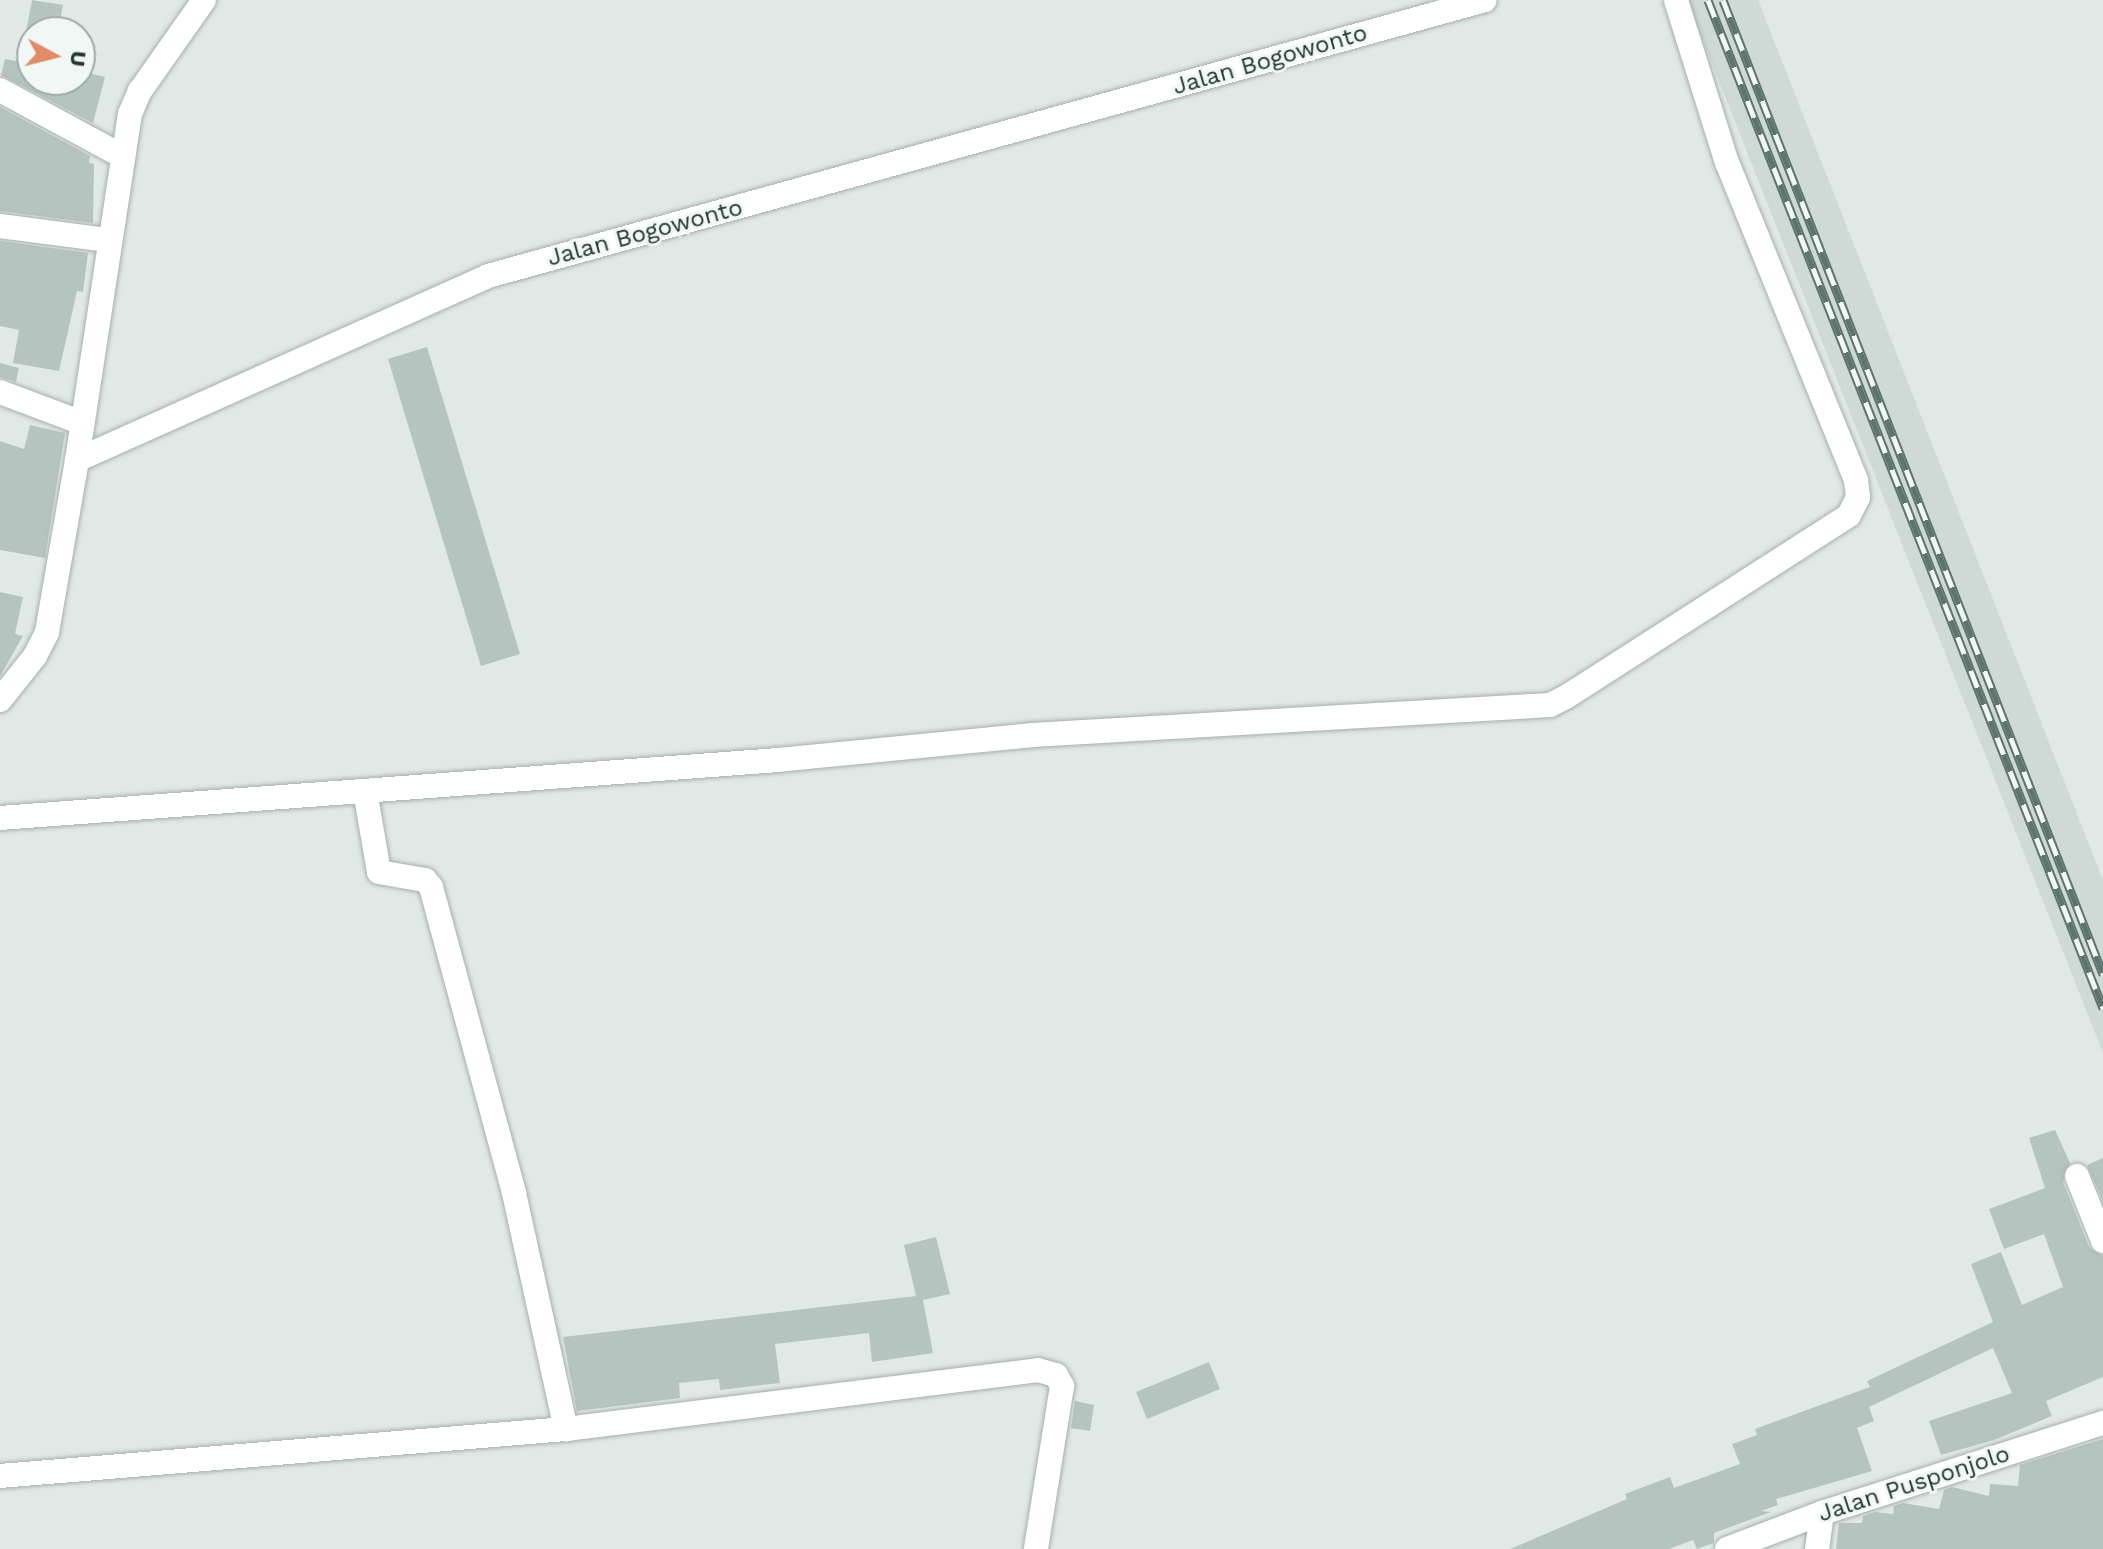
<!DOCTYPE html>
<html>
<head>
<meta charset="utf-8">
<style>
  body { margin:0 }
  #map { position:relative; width:2103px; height:1549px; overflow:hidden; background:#e1e9e6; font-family:"Work Sans",sans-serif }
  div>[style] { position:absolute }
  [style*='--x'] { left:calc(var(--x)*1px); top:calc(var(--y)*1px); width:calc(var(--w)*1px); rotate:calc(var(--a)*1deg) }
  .built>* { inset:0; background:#cfd9d5 }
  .building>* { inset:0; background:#b6c4bf }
  .roads { filter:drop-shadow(0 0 2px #a4b0ad) drop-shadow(0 0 2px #a4b0ad) }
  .minor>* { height:24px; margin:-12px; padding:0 12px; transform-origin:12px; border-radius:12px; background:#fff }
  .rail>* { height:9px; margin-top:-4.5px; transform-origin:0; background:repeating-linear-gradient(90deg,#f1f7f4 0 18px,#5d746f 0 36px); box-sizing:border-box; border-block:2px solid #5d746f }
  span { translate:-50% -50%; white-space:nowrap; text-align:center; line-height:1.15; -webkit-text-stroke:6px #f1f7f4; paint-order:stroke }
  .street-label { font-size:24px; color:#233833 }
  .north { position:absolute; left:16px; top:16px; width:80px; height:80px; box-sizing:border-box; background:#f1f7f4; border:2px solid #9faba7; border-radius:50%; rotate:97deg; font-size:22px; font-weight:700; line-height:32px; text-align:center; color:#233833 }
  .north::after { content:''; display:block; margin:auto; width:28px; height:36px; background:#e28b66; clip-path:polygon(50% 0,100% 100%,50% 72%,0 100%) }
</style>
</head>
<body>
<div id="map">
  <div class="built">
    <i style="clip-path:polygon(1687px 0,1758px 0,2103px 880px,2103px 1053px)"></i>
  </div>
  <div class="building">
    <i style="clip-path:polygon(32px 0,63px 5px,58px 32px,26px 32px)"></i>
    <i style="clip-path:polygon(5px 59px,32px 64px,32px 80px,80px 80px,80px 71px,105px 77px,93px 123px,1px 75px)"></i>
    <i style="clip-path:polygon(0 107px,90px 156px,89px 163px,94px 164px,93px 223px,0 211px)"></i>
    <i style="clip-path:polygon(0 241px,88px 253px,83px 292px,77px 291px,59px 371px,13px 363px,19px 330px,0 326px)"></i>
    <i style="clip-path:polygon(427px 347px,520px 654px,481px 666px,388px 359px)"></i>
    <i style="clip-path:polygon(0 363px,19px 368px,16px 382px,0 377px)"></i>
    <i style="clip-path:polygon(30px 425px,65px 433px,45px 558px,0 550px,0 441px,24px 449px)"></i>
    <i style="clip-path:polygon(0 592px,23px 597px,15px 634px,23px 636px,0 676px)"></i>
    <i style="clip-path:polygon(2055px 1130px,2070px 1163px,2063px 1182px,2089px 1247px,2103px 1256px,2103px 1377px,2046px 1401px,2052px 1416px,1994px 1440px,1941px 1455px,1929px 1421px,2012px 1393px,1993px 1348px,1869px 1407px,1874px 1421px,1857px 1428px,1872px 1471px,1776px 1499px,1778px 1505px,1761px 1511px,1771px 1512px,1714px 1533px,1714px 1543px,1697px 1549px,1693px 1540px,1669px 1549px,1510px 1549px,1627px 1499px,1625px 1494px,1670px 1477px,1674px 1488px,1740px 1464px,1732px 1444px,1757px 1435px,1755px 1429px,1870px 1387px,1867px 1381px,1993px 1322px,1971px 1264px,2001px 1252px,2022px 1305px,2063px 1287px,2044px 1234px,2004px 1249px,1989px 1209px,2045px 1188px,2029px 1138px)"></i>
    <i style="clip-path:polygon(2103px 1158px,2103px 1201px,2087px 1165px)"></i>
    <i style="clip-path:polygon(936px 1237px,950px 1294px,923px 1300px,933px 1353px,872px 1362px,869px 1333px,775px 1344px,780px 1383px,720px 1390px,719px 1379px,679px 1383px,680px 1398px,577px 1411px,563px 1337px,916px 1296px,904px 1245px)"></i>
    <i style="clip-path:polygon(1209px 1362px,1220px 1389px,1147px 1419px,1136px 1392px)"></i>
    <i style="clip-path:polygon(1075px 1401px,1094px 1405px,1090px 1431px,1071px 1428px)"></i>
    <i style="clip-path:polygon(2103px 1439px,2103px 1549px,1836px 1549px,1839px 1523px,1862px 1523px,1863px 1516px,1875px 1512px,1893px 1514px,1894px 1506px,1903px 1503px,1939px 1509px,1944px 1490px,1952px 1487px,1989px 1496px,1990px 1484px,2018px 1486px,2020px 1465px)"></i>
  </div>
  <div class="roads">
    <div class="minor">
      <i style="--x:0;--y:90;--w:136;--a:28.4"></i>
      <i style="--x:0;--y:226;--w:109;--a:7.4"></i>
      <i style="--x:0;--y:392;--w:88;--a:20.7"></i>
      <i style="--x:77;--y:460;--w:350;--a:-81.3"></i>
      <i style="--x:130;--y:114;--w:25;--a:-67"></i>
      <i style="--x:140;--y:91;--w:111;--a:-54.9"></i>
      <i style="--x:0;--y:700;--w:56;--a:-51.5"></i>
      <i style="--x:35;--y:656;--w:27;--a:-63"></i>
      <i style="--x:47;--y:632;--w:175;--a:-80.1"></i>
      <i style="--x:77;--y:460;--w:450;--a:-24.1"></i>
      <i style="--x:488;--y:276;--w:1034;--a:-15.47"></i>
      <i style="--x:365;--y:791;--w:82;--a:80.2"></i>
      <i style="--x:379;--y:872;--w:47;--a:9.9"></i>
      <i style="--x:425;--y:880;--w:9;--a:49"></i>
      <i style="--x:431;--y:887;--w:317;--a:74.8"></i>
      <i style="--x:514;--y:1193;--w:242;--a:77.6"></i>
      <i style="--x:0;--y:818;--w:780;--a:-4.26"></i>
      <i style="--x:778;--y:760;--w:255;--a:-5.6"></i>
      <i style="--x:1032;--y:735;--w:519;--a:-3.31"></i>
      <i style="--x:1550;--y:705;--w:18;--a:-27"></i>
      <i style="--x:1566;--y:697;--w:336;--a:-32.7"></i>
      <i style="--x:1849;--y:515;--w:20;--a:-63"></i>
      <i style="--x:1858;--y:497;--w:17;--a:-97"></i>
      <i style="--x:1856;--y:480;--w:342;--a:-112.1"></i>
      <i style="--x:1727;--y:163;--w:171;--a:-107.4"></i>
      <i style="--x:2077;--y:1176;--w:70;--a:68.2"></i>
      <i style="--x:0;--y:1476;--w:568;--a:-4.75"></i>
      <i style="--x:566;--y:1429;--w:476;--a:-7.1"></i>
      <i style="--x:1038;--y:1370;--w:19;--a:16"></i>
      <i style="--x:1056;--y:1375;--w:13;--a:61"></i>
      <i style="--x:1062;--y:1386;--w:165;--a:99.1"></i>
      <i style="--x:1727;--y:1549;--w:102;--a:-20.8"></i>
      <i style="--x:1822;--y:1513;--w:295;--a:-17.8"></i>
      <i style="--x:1817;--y:1549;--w:36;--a:-82"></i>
    </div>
  </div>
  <div class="rail">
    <i style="--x:1708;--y:0;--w:1083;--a:68.6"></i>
    <i style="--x:1723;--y:0;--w:1046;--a:68.69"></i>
  </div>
  <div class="street-label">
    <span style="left:1270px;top:60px;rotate:-16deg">Jalan Bogowonto</span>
    <span style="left:645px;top:233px;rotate:-15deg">Jalan Bogowonto</span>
    <span style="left:1914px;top:1484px;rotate:-18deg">Jalan Pusponjolo</span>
  </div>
  <div class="north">U</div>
</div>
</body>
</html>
